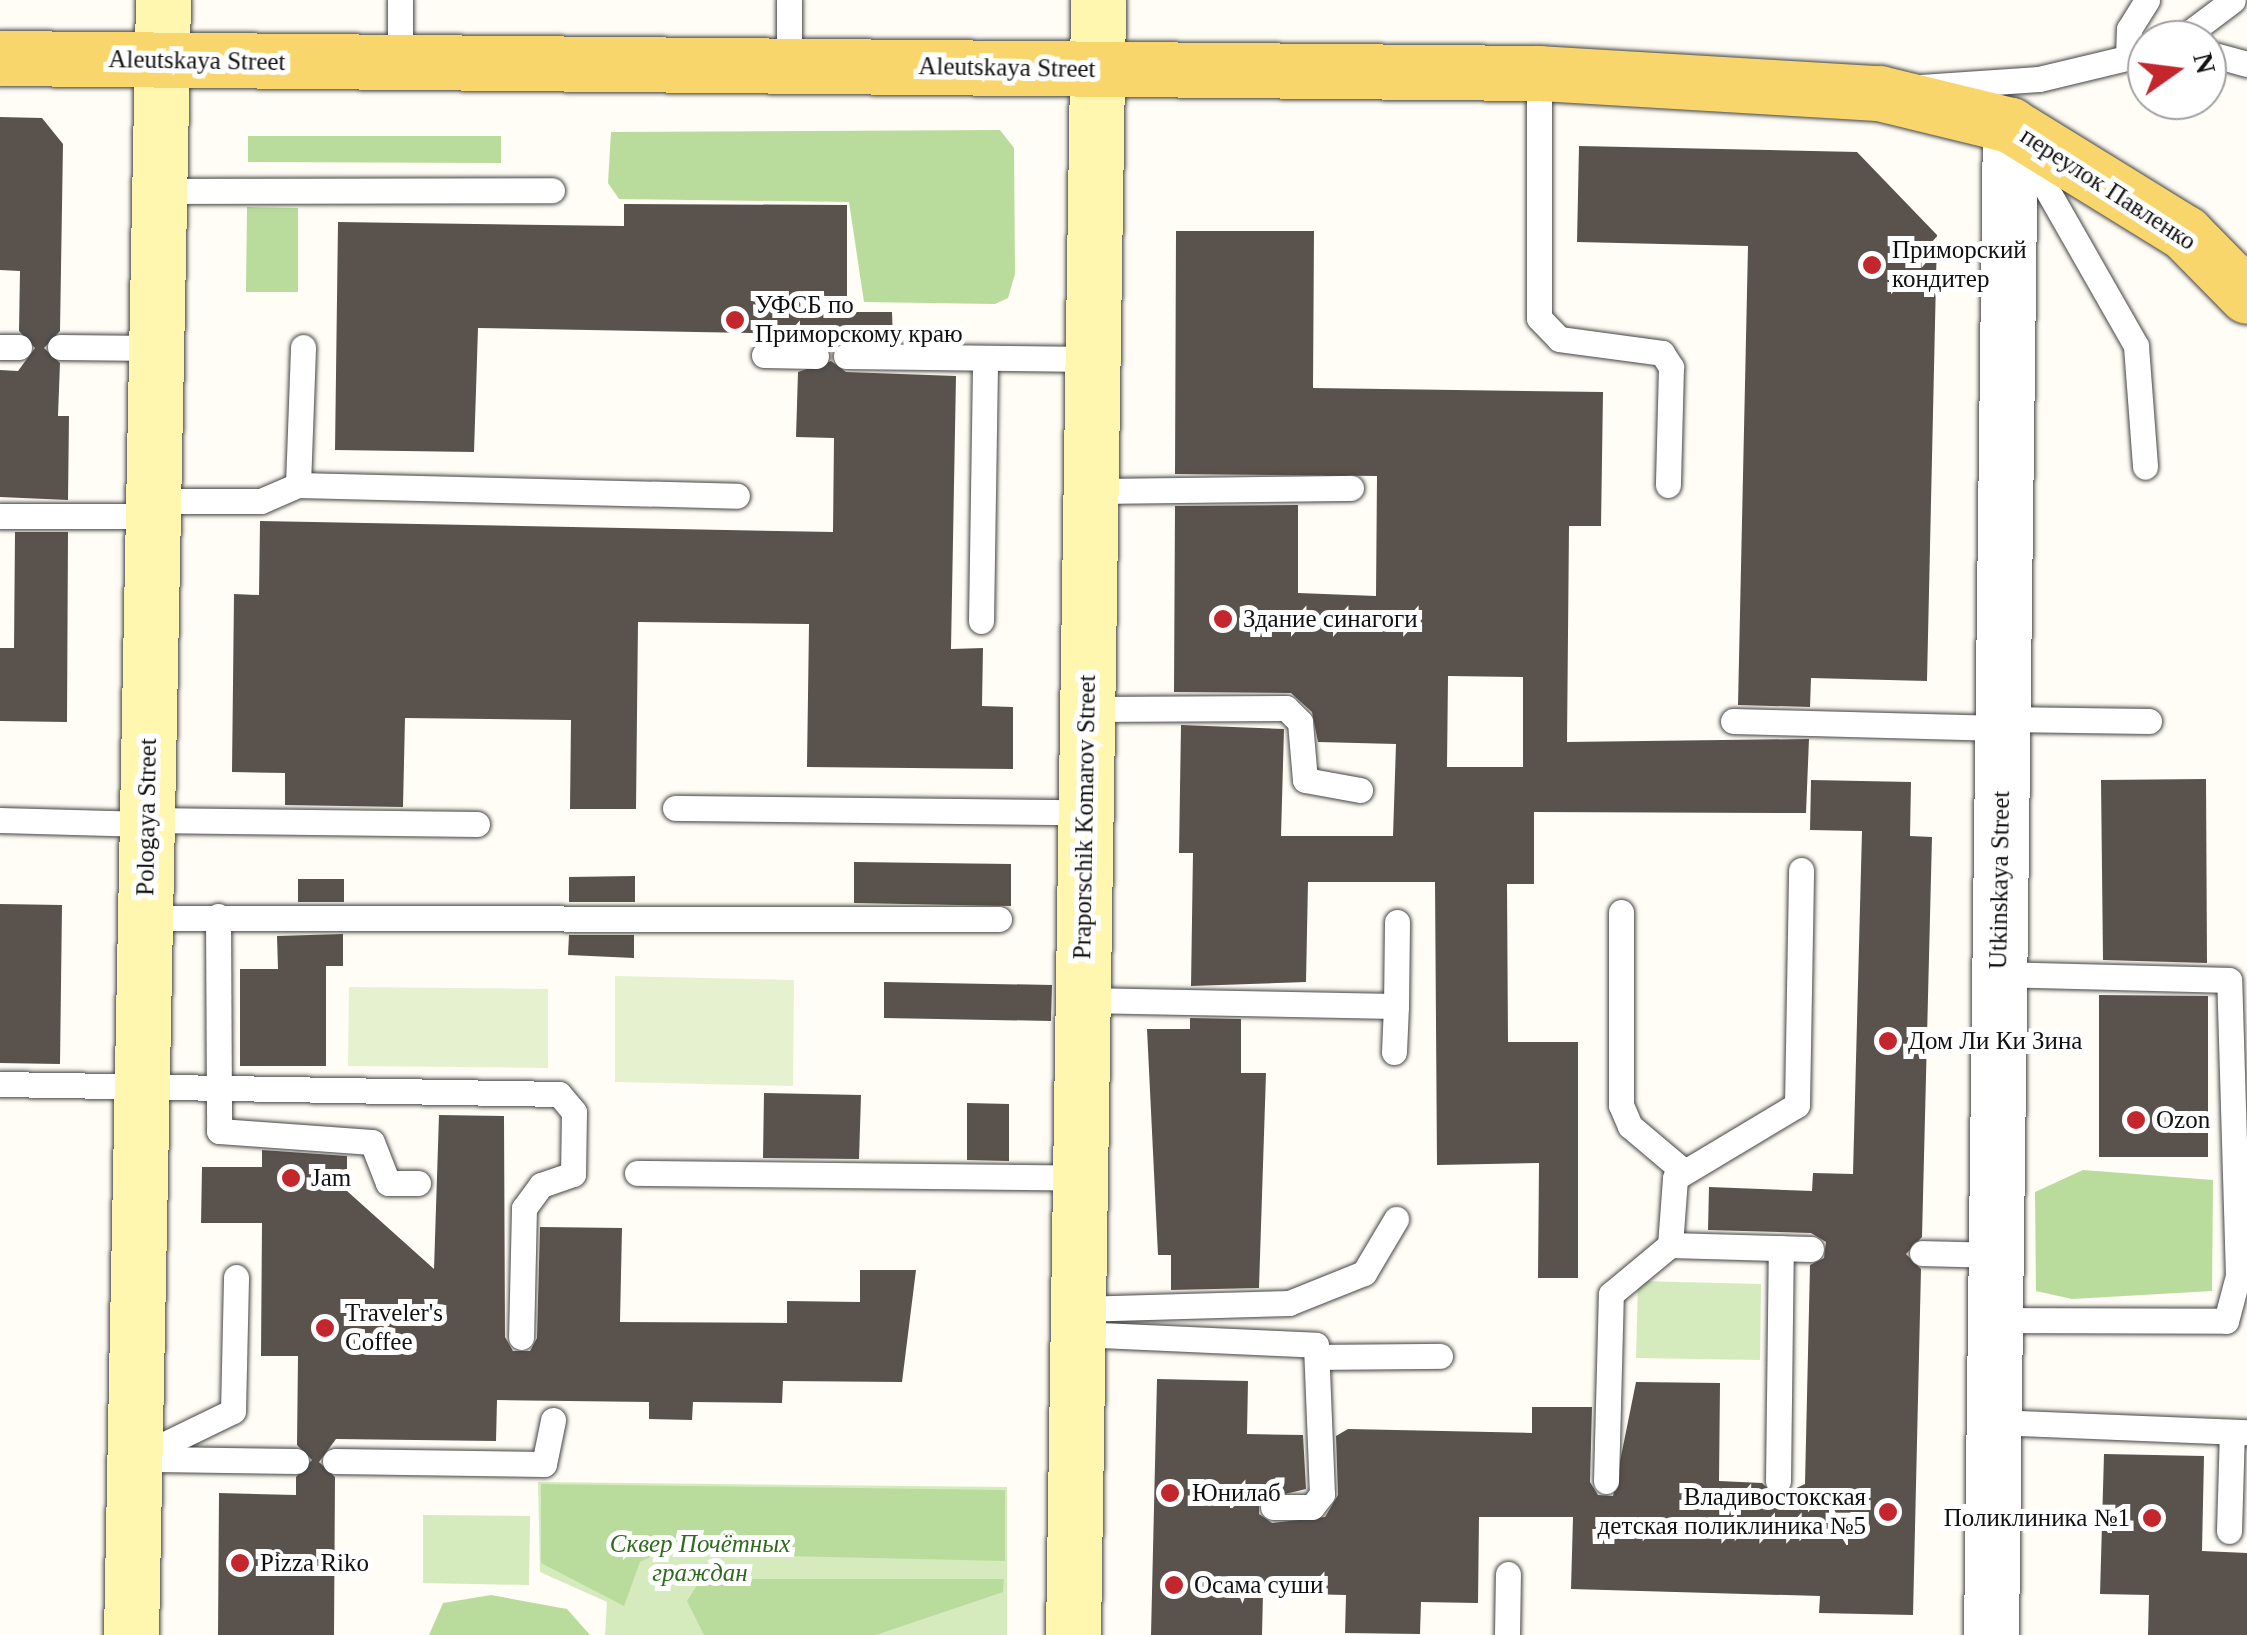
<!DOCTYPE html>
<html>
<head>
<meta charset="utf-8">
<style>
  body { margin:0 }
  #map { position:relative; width:2247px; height:1635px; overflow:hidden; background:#fffdf5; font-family:"Times New Roman",serif }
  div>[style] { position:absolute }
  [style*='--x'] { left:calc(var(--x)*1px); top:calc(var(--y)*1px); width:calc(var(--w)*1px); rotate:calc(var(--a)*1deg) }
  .green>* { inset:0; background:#d5ebbd }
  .forest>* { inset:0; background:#b9dc9c }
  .pitch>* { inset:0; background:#e6f2cf }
  .building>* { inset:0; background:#5a524d }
  .roads { filter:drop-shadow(0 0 2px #444) drop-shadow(0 0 2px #444) }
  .service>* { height:25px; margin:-12.5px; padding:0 12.5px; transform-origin:12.5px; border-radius:12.5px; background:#fff }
  .tertiary>* { height:55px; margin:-27.5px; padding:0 27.5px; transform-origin:27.5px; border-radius:27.5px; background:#fff }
  .secondary>* { height:55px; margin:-27.5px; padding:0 27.5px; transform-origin:27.5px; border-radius:27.5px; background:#fff6b0 }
  .primary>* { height:55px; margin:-27.5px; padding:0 27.5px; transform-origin:27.5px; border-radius:27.5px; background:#f9d66b }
  .dots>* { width:28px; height:28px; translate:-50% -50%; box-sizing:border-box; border:5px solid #fff; border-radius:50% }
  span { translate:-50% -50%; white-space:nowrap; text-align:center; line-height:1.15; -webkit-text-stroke:10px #fff; paint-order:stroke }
  .street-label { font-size:25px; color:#111 }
  .poi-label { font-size:25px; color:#111 }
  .left { translate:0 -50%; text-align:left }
  .right { translate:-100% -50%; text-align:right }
  .park-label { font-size:25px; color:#2f6b1f; font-style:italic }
  .north { position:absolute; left:2127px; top:20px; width:100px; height:100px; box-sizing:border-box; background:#fff; border:2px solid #a0a0a0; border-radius:50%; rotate:76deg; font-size:28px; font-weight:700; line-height:40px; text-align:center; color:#111 }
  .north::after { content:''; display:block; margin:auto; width:35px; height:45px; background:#c4262e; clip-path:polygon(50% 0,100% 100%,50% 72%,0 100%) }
</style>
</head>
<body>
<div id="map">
  <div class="green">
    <i style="clip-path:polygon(1638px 1281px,1761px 1284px,1760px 1360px,1636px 1358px)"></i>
    <i style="clip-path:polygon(538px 1482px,1007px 1487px,1007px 1635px,605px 1635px,607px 1602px,540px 1572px)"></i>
    <i style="clip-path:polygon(423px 1515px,530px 1516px,529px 1585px,423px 1583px)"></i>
  </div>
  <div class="forest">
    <i style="clip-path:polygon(1000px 130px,1014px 148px,1015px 274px,1008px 298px,995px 304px,864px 302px,849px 202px,619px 199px,608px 183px,611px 132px)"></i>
    <i style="clip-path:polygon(248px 136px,501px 136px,501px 163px,248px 162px)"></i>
    <i style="clip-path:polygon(247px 207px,298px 208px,298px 292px,246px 292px)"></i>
    <i style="clip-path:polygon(2083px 1170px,2213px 1180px,2212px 1291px,2072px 1299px,2036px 1291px,2035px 1192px)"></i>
    <i style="clip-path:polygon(541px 1484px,1005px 1490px,1005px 1561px,658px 1553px,640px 1562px,624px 1606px,541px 1563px)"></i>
    <i style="clip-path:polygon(701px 1579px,1004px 1579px,1003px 1592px,876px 1635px,704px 1635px,687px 1601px)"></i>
    <i style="clip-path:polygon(491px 1595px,567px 1609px,590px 1635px,429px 1635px,443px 1603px)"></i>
  </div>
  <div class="pitch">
    <i style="clip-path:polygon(615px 976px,794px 980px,793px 1086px,615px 1082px)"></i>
    <i style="clip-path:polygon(349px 987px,548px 989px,548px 1068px,348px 1066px)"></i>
  </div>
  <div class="building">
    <i style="clip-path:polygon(0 117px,42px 118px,63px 144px,60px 331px,44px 348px,60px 363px,58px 416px,69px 416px,68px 500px,0 497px,0 370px,18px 371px,35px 348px,19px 331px,20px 271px,0 270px)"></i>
    <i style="clip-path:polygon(1579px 146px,1857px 152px,1937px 235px,1927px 681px,1811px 678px,1810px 707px,1738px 705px,1748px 246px,1577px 242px)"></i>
    <i style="clip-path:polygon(624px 204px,847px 205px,847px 312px,892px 312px,893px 340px,845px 340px,831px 351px,799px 334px,478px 328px,474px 452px,335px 450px,338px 222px,624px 226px)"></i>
    <i style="clip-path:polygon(evenodd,1176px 231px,1314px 231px,1313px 388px,1603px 392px,1601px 526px,1569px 526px,1567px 742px,1809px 739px,1806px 813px,1534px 812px,1534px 884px,1507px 884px,1508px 1042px,1578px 1042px,1578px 1278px,1538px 1278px,1539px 1163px,1437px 1165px,1435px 882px,1308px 882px,1306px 982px,1191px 986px,1193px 853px,1179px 853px,1181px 725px,1284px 729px,1281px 836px,1393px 836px,1396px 744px,1318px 742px,1312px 712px,1291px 693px,1174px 692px,1175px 506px,1298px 505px,1298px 593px,1376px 596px,1377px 476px,1175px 474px,1176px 231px,1448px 676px,1523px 677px,1523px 767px,1447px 767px,1448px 676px)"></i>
    <i style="clip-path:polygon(831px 361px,846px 372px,956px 376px,951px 649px,983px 648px,982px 706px,1013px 707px,1013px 769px,807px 767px,809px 624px,638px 622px,636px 809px,570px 809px,571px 720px,405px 718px,403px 807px,285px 805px,285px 773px,232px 772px,234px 594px,259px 595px,260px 521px,833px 532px,834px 438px,796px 437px,798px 372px)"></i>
    <i style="clip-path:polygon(15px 532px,68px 532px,67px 722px,0 721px,0 648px,14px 648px)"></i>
    <i style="clip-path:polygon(2206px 779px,2207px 963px,2103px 960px,2101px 780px)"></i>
    <i style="clip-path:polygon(1811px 780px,1911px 782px,1910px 836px,1932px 837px,1922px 1237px,1906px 1254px,1921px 1269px,1913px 1615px,1819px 1613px,1820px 1596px,1571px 1589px,1573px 1517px,1479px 1517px,1478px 1603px,1421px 1602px,1420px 1634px,1345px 1633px,1346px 1595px,1263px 1593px,1262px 1635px,1151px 1635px,1157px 1379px,1248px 1381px,1247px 1434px,1303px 1435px,1306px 1489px,1259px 1500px,1259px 1514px,1272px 1523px,1325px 1517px,1338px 1495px,1336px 1436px,1348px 1429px,1532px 1433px,1532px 1407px,1592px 1407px,1590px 1482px,1598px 1495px,1613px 1496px,1636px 1382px,1720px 1383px,1719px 1481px,1762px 1483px,1777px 1497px,1805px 1484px,1810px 1265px,1824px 1258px,1826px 1242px,1811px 1233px,1708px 1230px,1709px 1187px,1812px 1191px,1813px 1173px,1853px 1174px,1862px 831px,1810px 830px)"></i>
    <i style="clip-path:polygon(854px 862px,1011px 864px,1011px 906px,854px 903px)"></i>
    <i style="clip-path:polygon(635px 876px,635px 902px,569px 902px,569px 877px)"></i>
    <i style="clip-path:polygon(298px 879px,344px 879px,344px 902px,298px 902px)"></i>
    <i style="clip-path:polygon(0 904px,62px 905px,60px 1064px,0 1063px)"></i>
    <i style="clip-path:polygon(343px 934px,343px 966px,326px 966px,326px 1066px,240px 1066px,240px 969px,278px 969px,277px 936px)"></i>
    <i style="clip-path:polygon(569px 935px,634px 935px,634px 958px,568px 955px)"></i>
    <i style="clip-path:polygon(884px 982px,1052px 985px,1051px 1021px,884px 1018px)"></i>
    <i style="clip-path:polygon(2099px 995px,2208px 996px,2208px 1157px,2099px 1157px)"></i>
    <i style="clip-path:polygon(1190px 1018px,1241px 1019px,1241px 1073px,1266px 1073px,1259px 1288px,1171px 1290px,1171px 1255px,1158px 1255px,1147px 1029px,1190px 1029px)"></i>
    <i style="clip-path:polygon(764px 1093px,861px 1095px,859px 1159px,763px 1158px)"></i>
    <i style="clip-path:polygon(967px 1103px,1009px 1104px,1009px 1161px,967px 1160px)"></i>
    <i style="clip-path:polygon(439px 1115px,504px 1116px,505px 1337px,513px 1351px,530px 1351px,537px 1338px,540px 1227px,622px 1228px,620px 1322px,787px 1323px,787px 1301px,860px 1302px,860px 1270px,916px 1270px,902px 1382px,783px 1381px,782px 1403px,693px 1402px,692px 1420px,649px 1419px,649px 1402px,497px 1400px,496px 1441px,336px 1439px,319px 1462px,335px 1477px,334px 1635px,218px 1635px,219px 1493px,296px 1495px,296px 1477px,312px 1460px,297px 1445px,298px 1356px,261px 1356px,262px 1223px,201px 1223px,202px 1167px,262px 1167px,262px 1150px,347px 1156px,347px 1191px,434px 1269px)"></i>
    <i style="clip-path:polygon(2104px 1454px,2204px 1456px,2202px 1551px,2247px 1553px,2247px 1635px,2148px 1635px,2149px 1595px,2100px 1594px)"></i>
  </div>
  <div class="roads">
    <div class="service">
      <i style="--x:400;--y:0;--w:67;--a:90"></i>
      <i style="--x:2180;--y:40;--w:66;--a:-37"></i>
      <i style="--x:2207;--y:53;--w:41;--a:15.4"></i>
      <i style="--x:2128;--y:57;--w:28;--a:-88"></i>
      <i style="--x:2129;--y:29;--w:34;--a:-58"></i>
      <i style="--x:789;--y:66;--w:66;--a:-90"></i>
      <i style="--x:1539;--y:73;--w:245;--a:90"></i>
      <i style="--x:1539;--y:318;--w:29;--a:46"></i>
      <i style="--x:1559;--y:339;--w:104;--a:7.7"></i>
      <i style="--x:1662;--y:353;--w:17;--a:57"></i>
      <i style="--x:1671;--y:367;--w:118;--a:91.5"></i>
      <i style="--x:1921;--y:87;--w:118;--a:-3.9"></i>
      <i style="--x:2039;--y:79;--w:111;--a:-13.5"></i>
      <i style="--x:2021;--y:144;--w:232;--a:60.3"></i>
      <i style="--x:2136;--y:346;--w:121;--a:85.7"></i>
      <i style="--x:159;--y:191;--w:393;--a:-0.1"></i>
      <i style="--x:0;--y:347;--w:19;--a:0"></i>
      <i style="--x:60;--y:347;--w:96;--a:0.6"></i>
      <i style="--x:764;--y:355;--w:52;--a:1.1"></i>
      <i style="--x:846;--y:356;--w:246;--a:0.7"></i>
      <i style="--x:298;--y:485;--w:439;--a:1.4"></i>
      <i style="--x:1090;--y:491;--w:261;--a:-0.7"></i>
      <i style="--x:153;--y:501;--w:108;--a:0"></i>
      <i style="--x:261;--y:501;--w:40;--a:-23.4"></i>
      <i style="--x:298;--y:485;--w:138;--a:-87.9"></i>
      <i style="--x:0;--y:516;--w:153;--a:0"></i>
      <i style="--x:981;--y:621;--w:263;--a:-89.1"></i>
      <i style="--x:1087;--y:709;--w:199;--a:-0.3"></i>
      <i style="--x:1286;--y:708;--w:20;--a:45"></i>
      <i style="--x:1300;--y:722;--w:58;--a:85.1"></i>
      <i style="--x:1305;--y:780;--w:56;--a:10.3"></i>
      <i style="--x:2002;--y:719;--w:147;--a:0.8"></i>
      <i style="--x:1733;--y:721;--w:269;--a:1.5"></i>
      <i style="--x:675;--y:808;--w:410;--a:0.6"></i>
      <i style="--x:0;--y:820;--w:147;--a:1.6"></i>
      <i style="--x:147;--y:820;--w:330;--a:0.7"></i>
      <i style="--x:1621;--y:912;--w:193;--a:90"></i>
      <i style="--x:1621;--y:1105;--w:23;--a:67"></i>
      <i style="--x:1630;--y:1126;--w:68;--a:40.2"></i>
      <i style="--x:218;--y:916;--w:215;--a:89.7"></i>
      <i style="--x:219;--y:1131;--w:153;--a:4.1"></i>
      <i style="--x:372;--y:1142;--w:44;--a:68.7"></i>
      <i style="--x:388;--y:1183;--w:30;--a:0"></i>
      <i style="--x:144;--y:918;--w:855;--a:0.07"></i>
      <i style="--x:1082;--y:1000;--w:314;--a:1.1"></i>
      <i style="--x:1396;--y:1006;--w:84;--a:-89.3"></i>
      <i style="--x:1394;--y:1052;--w:46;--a:-87.5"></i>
      <i style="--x:0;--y:1084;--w:559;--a:1.02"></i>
      <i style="--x:559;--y:1094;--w:23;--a:50"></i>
      <i style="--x:574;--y:1112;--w:62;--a:90.9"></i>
      <i style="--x:573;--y:1174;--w:34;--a:161"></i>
      <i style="--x:541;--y:1185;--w:29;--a:126"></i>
      <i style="--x:524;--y:1208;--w:129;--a:91.3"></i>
      <i style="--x:637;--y:1173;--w:443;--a:0.6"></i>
      <i style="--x:1670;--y:1245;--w:67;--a:-85.7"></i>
      <i style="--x:1675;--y:1178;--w:142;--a:-30.9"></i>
      <i style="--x:1797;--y:1105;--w:235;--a:-89"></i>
      <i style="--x:1922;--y:1253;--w:74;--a:1.5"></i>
      <i style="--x:1078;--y:1309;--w:211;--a:-1.6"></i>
      <i style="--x:1289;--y:1303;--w:81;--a:-21.8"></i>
      <i style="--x:1364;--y:1273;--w:63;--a:-59.3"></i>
      <i style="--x:1995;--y:1320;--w:231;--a:0.2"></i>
      <i style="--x:2226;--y:1321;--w:47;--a:-75.1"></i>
      <i style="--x:2238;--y:1276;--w:296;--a:-91.7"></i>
      <i style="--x:2229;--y:980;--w:230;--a:-178.5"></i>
      <i style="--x:1078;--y:1334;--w:238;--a:2.6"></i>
      <i style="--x:1316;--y:1345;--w:149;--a:87.7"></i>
      <i style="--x:1322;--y:1494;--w:16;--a:128"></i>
      <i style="--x:1312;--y:1507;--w:39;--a:180"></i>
      <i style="--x:1323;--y:1357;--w:117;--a:-0.5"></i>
      <i style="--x:1994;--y:1422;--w:253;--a:2.3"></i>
      <i style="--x:134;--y:1459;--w:110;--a:-25.9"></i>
      <i style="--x:233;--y:1411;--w:134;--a:-88.7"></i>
      <i style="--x:154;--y:1459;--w:142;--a:0.8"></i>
      <i style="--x:335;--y:1461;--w:209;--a:0.8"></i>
      <i style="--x:544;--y:1464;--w:45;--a:-78.4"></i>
      <i style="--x:1606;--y:1481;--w:187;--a:-88.5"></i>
      <i style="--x:1611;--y:1294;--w:77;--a:-39.7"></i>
      <i style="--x:1670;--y:1245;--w:141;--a:1.6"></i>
      <i style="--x:1778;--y:1481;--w:233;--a:-89.3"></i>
      <i style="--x:2229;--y:1531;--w:99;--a:-88.3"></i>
      <i style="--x:1507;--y:1635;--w:61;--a:-89.1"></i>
    </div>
    <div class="tertiary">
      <i style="--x:1991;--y:1635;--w:1510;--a:-89.28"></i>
    </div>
    <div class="secondary">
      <i style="--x:131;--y:1635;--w:1635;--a:-88.88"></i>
      <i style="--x:1073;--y:1635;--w:1635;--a:-89.12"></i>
    </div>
    <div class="primary">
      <i style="--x:0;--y:58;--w:1539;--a:0.56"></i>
      <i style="--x:1539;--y:73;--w:341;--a:3.4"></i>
      <i style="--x:1879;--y:93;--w:135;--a:13.7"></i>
      <i style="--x:2010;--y:125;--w:206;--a:31.7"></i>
      <i style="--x:2185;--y:233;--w:88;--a:45.5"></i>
    </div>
  </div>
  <div class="dots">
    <i style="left:1872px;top:265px;background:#c4262e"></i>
    <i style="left:735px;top:320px;background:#c4262e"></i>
    <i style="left:1223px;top:619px;background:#c4262e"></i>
    <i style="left:1888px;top:1041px;background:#c4262e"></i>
    <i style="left:2136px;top:1120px;background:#c4262e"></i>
    <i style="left:291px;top:1178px;background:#c4262e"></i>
    <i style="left:325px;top:1328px;background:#c4262e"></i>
    <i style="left:1170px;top:1493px;background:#c4262e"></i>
    <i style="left:1888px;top:1512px;background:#c4262e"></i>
    <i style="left:2152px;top:1518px;background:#c4262e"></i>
    <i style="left:240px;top:1563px;background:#c4262e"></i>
    <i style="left:1174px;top:1585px;background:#c4262e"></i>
  </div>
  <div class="street-label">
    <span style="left:197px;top:61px;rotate:1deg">Aleutskaya Street</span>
    <span style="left:1007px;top:68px;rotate:1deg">Aleutskaya Street</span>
    <span style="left:2108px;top:189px;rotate:33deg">переулок Павленко</span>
    <span style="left:147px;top:817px;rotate:-89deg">Pologaya Street</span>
    <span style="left:1085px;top:817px;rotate:-89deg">Praporschik Komarov Street</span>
    <span style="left:2000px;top:880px;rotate:-89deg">Utkinskaya Street</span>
  </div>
  <div class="poi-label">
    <span class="left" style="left:1892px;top:265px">Приморский<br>кондитер</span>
    <span class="left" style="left:755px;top:320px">УФСБ по<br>Приморскому краю</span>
    <span class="left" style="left:1243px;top:619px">Здание синагоги</span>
    <span class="left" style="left:1908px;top:1041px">Дом Ли Ки Зина</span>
    <span class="left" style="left:2156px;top:1120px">Ozon</span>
    <span class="left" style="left:311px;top:1178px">Jam</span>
    <span class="left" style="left:345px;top:1328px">Traveler's<br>Coffee</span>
    <span class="left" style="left:1192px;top:1493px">Юнилаб</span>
    <span class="right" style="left:1866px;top:1512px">Владивостокская<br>детская поликлиника №5</span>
    <span class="right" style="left:2130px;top:1518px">Поликлиника №1</span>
    <span class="left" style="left:260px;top:1563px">Pizza Riko</span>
    <span class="left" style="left:1194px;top:1585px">Осама суши</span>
  </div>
  <div class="park-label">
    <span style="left:700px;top:1559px">Сквер Почётных<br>граждан</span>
  </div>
  <div class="north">N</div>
</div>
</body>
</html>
